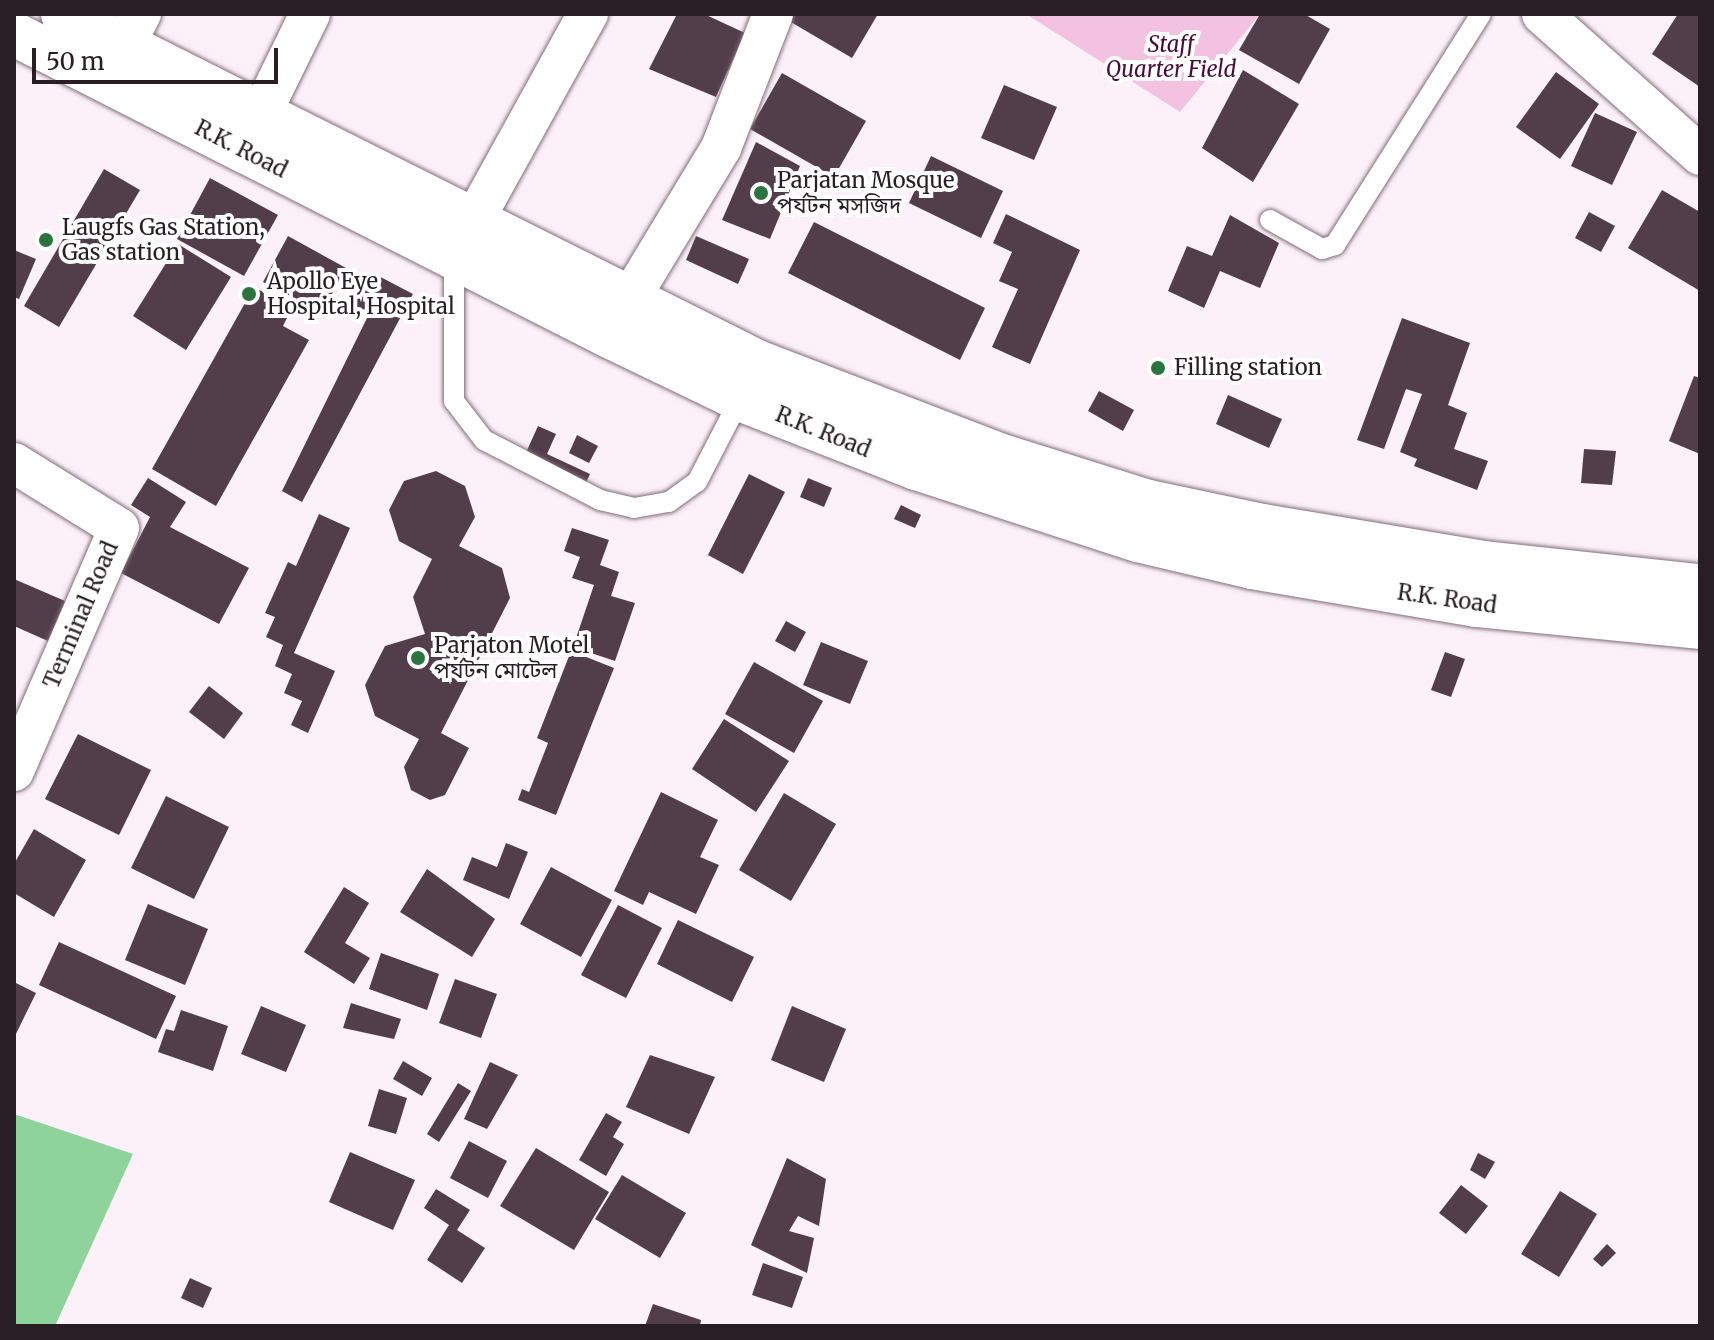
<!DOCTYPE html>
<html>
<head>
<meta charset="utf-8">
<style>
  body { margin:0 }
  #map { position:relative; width:1714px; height:1340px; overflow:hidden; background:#fcf1f8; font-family:Merriweather,"Noto Sans Bengali",serif }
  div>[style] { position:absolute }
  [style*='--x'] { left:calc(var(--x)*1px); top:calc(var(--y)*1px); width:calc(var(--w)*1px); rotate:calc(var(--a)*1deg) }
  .green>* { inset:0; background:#f3c2e1 }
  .water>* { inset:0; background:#8dd39b }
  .building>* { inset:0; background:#523e4b }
  .roads { filter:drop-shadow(0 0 2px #826c7a) drop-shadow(0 0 2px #826c7a) }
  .lane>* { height:20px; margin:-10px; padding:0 10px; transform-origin:10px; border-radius:10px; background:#fff }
  .street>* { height:40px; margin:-20px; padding:0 20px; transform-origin:20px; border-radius:20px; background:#fff }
  .highway>* { height:44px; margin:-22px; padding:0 22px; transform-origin:22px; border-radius:22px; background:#fff }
  .dots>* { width:22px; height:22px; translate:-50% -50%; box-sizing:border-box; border:4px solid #fff; border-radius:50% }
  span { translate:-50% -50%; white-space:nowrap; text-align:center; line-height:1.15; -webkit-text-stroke:8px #fff; paint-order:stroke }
  .park-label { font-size:22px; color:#4a0b3b; font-style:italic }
  .street-label { font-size:22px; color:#281e24 }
  .poi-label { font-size:22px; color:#281e24 }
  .left { translate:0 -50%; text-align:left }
  .frame { position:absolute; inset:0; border:16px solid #281e24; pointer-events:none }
  .scale { position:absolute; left:32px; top:48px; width:246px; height:36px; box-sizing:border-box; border:4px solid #281e24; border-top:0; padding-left:10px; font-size:24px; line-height:28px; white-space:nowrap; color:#281e24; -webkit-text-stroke:6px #fff; paint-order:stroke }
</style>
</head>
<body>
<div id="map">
  <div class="green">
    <i style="clip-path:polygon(1026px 14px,1260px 14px,1180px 112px)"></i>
  </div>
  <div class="water">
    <i style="clip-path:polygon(14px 1114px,133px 1154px,55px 1326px,14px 1326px)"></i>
  </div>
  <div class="building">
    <i style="clip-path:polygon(677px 14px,704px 14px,745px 33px,716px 97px,649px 69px)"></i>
    <i style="clip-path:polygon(786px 14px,878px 14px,852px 58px,784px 18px)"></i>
    <i style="clip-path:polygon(1260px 14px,1304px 14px,1330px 29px,1299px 84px,1239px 50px)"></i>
    <i style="clip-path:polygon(1678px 14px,1700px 14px,1700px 87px,1652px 54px)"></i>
    <i style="clip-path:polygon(1243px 70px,1299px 104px,1253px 182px,1202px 148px)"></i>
    <i style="clip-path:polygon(1556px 72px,1599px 104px,1560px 159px,1516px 127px)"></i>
    <i style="clip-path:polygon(782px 73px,866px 121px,834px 177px,750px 129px)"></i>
    <i style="clip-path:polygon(1004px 85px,1057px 107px,1034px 160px,981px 138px)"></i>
    <i style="clip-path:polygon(1595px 113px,1637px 132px,1612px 185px,1571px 166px)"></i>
    <i style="clip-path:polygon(756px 142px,800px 166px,770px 239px,722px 220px)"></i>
    <i style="clip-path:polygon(931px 156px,1003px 191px,981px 238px,909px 203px)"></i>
    <i style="clip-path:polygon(104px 169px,140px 190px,59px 327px,24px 306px)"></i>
    <i style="clip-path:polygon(210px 178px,278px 215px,244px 276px,177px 239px)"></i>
    <i style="clip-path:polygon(1662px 190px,1700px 212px,1700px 291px,1628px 248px)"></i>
    <i style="clip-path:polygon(1589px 212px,1615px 226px,1601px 252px,1575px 238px)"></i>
    <i style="clip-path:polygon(1006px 214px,1080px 250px,1030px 364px,992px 347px,1018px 289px,999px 281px,1012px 252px,993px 243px)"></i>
    <i style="clip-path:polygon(1230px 215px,1279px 243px,1260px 288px,1220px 271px,1204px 308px,1168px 291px,1187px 246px,1212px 256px)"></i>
    <i style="clip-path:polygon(814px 222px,985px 308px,960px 360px,788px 273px)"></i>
    <i style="clip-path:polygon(288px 236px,346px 268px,321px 314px,263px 282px)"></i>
    <i style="clip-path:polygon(696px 236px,749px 259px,738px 284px,686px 260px)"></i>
    <i style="clip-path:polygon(178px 244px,231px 277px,186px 350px,133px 316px)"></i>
    <i style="clip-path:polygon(14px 250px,36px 259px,19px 299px,14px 297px)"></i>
    <i style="clip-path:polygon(371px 272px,413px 294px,302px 502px,282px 491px,368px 316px,352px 308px)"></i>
    <i style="clip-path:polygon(254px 287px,292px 308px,283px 326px,309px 340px,216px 506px,152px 469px)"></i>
    <i style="clip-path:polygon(1402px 318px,1470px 343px,1448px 405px,1467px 413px,1454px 449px,1488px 461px,1477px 490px,1414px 466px,1417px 459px,1400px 452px,1422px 394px,1406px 389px,1384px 449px,1357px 440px)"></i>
    <i style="clip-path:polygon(1694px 376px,1700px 378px,1700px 454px,1669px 441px)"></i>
    <i style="clip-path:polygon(1099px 391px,1134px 410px,1123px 431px,1088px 411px)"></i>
    <i style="clip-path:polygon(1228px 395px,1282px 419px,1269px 448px,1216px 424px)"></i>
    <i style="clip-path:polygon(538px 426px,556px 434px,547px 454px,590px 474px,580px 495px,519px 468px)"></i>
    <i style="clip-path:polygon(577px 435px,598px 446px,589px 463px,569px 453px)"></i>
    <i style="clip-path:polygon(1584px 449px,1616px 451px,1612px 485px,1581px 483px)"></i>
    <i style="clip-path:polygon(436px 471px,465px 486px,475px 517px,459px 546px,502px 568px,510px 598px,441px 733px,469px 748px,445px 795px,430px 800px,411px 790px,404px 767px,419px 739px,375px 716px,365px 685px,385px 646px,425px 634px,413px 597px,432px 559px,399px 541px,389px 510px,404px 481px)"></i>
    <i style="clip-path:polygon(749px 474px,785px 492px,743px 574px,708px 555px)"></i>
    <i style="clip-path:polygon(148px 478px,186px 502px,170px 527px,249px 568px,219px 624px,121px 573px,150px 517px,131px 505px)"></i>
    <i style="clip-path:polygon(808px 478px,832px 488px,824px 507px,800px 497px)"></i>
    <i style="clip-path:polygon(901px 505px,921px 515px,915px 528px,894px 519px)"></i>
    <i style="clip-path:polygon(319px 514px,350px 528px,294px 653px,335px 671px,308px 733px,291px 725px,302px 701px,284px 693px,292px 674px,275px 666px,283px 645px,266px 637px,275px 617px,265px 613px,288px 562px,296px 566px)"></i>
    <i style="clip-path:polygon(572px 528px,609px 540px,600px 565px,619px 572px,611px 596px,635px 603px,615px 661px,573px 647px,594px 585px,572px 578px,580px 557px,564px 551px)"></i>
    <i style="clip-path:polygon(14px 579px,65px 601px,48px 641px,14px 626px)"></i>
    <i style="clip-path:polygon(786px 621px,806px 632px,795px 652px,775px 641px)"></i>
    <i style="clip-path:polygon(821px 642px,868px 661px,850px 704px,803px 685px)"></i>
    <i style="clip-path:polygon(571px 651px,614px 668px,556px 815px,518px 800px,522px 789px,529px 792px,548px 743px,537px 738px)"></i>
    <i style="clip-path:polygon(1445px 652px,1465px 659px,1451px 697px,1431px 690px)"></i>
    <i style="clip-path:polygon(754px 662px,823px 701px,794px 753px,725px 714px)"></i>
    <i style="clip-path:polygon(209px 686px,243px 713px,224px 739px,189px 712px)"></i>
    <i style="clip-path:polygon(724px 719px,789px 761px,756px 812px,692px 769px)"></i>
    <i style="clip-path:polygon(78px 734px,151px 770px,119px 835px,45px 799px)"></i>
    <i style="clip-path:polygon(661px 792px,718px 820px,700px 857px,719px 865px,696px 914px,649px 892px,643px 905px,614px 891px)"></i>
    <i style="clip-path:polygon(784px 793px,836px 824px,791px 901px,739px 870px)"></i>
    <i style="clip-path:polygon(166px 796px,229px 827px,194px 899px,131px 868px)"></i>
    <i style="clip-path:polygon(34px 829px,86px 860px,54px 917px,14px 893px,14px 864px)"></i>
    <i style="clip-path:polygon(506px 843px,528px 852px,509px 899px,463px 880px,472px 857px,497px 867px)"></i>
    <i style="clip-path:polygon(551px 867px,612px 900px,581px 957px,520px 924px)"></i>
    <i style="clip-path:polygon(427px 869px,495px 919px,472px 957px,400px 912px)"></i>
    <i style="clip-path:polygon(344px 887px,369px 903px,345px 943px,370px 958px,354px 984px,304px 952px)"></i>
    <i style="clip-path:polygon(148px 904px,208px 929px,185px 985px,125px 960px)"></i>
    <i style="clip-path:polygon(618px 905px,662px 928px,626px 998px,581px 975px)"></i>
    <i style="clip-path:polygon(678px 920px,754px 957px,732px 1002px,657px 964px)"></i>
    <i style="clip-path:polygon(59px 942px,176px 996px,156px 1039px,39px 985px)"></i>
    <i style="clip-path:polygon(381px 953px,439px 974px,427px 1010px,369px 989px)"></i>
    <i style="clip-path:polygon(455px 979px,497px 994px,481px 1038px,439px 1023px)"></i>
    <i style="clip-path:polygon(14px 982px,36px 993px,14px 1038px)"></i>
    <i style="clip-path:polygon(351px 1003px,401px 1019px,394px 1039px,343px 1028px)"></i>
    <i style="clip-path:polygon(261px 1006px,306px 1025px,286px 1072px,241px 1054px)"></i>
    <i style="clip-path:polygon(792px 1006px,846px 1029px,824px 1082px,771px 1060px)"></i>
    <i style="clip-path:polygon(181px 1010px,228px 1026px,213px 1071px,158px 1052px,166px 1029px,174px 1031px)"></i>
    <i style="clip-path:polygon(650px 1055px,715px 1077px,689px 1134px,626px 1107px)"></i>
    <i style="clip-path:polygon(403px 1061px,432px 1078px,422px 1096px,393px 1079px)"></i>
    <i style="clip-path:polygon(490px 1062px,518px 1075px,487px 1129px,464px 1119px)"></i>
    <i style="clip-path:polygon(458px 1083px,471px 1091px,439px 1142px,427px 1134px)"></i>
    <i style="clip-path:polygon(379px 1089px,407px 1098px,396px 1134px,368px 1126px)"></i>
    <i style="clip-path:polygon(606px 1113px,622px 1122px,613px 1137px,624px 1144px,606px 1176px,579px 1160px)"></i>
    <i style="clip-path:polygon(469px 1141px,507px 1161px,488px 1198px,450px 1178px)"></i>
    <i style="clip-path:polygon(536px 1148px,609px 1192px,574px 1250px,500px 1206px)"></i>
    <i style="clip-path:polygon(350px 1152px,415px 1180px,393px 1230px,329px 1202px)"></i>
    <i style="clip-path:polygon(1478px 1153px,1495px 1162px,1485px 1179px,1470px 1170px)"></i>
    <i style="clip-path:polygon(787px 1158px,826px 1179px,819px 1226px,798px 1216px,789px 1231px,814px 1238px,807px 1273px,751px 1245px)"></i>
    <i style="clip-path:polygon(622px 1175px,686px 1213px,660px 1258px,595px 1219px)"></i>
    <i style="clip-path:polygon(1461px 1185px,1488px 1206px,1466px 1234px,1439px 1213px)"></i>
    <i style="clip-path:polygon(436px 1189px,470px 1210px,457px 1230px,485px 1248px,462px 1283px,427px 1260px,449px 1225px,424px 1208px)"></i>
    <i style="clip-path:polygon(1560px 1191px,1597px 1214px,1559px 1277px,1521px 1254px)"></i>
    <i style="clip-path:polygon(1607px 1244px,1616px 1253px,1602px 1267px,1593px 1259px)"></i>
    <i style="clip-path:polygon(763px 1263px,803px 1277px,792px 1308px,752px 1295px)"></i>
    <i style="clip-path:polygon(190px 1278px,212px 1288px,203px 1308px,181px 1298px)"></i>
    <i style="clip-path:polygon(653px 1304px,701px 1320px,700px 1326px,645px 1326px)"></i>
  </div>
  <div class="roads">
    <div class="lane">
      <i style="--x:1270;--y:220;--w:60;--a:29.1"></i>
      <i style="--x:1322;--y:249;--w:14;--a:-17"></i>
      <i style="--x:1335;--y:245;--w:273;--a:-57.7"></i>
      <i style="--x:454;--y:258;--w:143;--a:90"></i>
      <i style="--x:454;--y:401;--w:49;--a:52.4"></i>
      <i style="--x:484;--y:440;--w:131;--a:27.3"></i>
      <i style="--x:600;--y:500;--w:35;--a:13"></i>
      <i style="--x:634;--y:508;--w:36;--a:-10"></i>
      <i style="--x:669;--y:502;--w:34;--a:-36"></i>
      <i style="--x:697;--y:482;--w:93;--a:-62.6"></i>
    </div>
    <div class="street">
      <i style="--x:1542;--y:14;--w:212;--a:41.7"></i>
      <i style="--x:125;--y:45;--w:35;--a:-63"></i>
      <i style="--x:261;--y:114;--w:111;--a:-63.9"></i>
      <i style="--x:473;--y:222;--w:238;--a:-61.1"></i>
      <i style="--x:629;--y:300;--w:178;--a:-58.8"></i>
      <i style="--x:721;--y:148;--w:144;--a:-68.8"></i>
      <i style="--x:14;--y:463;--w:123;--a:31.8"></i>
      <i style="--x:119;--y:528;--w:265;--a:113.4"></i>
    </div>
    <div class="highway">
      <i style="--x:63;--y:14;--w:776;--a:26.63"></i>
      <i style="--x:757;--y:362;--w:266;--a:21"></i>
      <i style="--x:1005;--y:457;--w:151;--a:17.4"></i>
      <i style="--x:1149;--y:502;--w:116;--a:11.9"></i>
      <i style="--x:1263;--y:526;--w:223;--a:9.5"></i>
      <i style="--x:1483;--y:563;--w:218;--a:6.1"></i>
      <i style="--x:14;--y:34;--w:665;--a:26.91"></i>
      <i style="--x:607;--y:335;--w:148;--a:25.7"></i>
      <i style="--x:740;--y:399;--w:189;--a:21.4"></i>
      <i style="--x:916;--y:468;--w:233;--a:18"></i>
      <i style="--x:1138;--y:540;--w:117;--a:13.3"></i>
      <i style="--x:1252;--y:567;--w:228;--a:9.6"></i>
      <i style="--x:1477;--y:605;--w:224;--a:5.6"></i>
    </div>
  </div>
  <div class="dots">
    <i style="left:761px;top:193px;background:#2b733f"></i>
    <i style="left:46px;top:240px;background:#2b733f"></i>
    <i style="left:249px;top:294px;background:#2b733f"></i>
    <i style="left:1158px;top:368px;background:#2b733f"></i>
    <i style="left:418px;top:658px;background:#2b733f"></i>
  </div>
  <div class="park-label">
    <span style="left:1171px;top:57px">Staff<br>Quarter Field</span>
  </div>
  <div class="street-label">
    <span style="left:241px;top:149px;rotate:27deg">R.K. Road</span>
    <span style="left:823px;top:432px;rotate:22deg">R.K. Road</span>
    <span style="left:1447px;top:599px;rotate:8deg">R.K. Road</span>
    <span style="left:81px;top:615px;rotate:-67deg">Terminal Road</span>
  </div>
  <div class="poi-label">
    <span class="left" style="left:777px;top:193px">Parjatan Mosque<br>পর্যটন মসজিদ</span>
    <span class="left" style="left:62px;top:240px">Laugfs Gas Station,<br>Gas station</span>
    <span class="left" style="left:267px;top:294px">Apollo Eye<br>Hospital, Hospital</span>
    <span class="left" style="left:1174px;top:368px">Filling station</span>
    <span class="left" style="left:434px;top:658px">Parjaton Motel<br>পর্যটন মোটেল</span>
  </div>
  <div class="frame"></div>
  <div class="scale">50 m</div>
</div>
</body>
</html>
